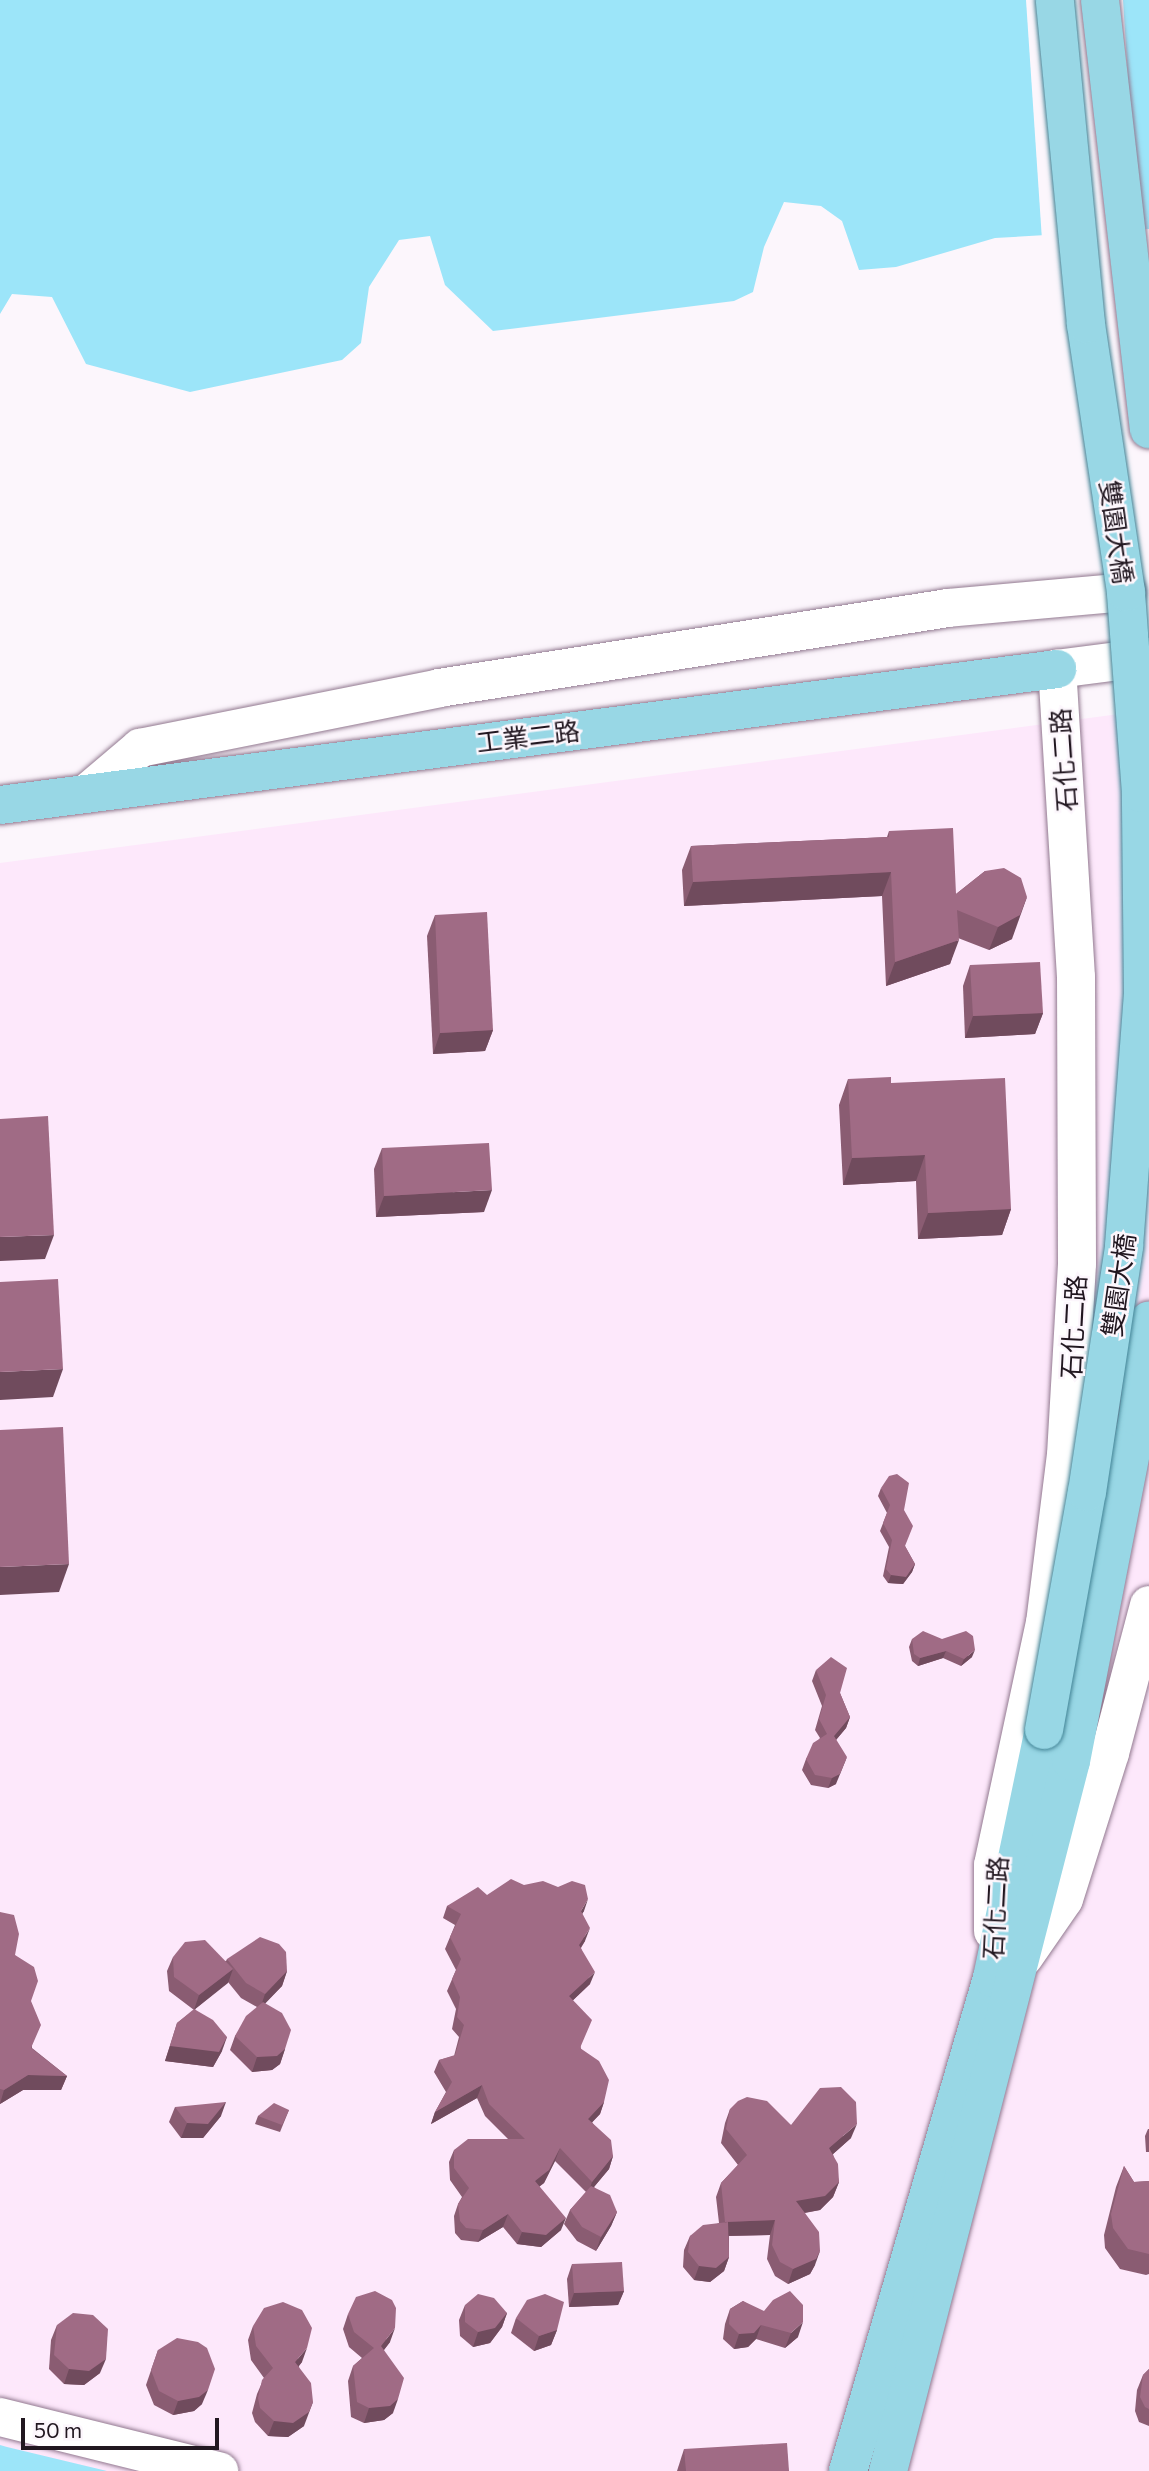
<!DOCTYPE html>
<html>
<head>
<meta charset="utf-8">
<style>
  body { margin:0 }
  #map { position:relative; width:1149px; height:2471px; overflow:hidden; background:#fcf6fc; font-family:Commissioner,"Noto Sans TC",sans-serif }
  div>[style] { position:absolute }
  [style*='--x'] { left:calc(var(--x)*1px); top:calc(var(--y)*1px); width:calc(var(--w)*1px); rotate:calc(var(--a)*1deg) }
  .built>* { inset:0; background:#fde8fb }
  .water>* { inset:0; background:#9ce5f9 }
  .pier>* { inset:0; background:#fcf6fc }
  .roads { filter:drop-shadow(0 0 2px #927990) drop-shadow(0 0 2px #927990) }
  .minor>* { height:38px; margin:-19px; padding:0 19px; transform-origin:19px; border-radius:19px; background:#fff }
  .major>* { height:38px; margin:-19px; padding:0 19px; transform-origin:19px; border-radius:19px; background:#98d7e5 }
  .bridges { filter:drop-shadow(0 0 2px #428395) drop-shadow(0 0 2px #428395) }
  .major-bridge>* { height:38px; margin:-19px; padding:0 19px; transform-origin:19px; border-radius:19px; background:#98d7e5 }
  .wall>* { inset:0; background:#8a5c72 }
  .shaded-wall>* { inset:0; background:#704b5d }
  .building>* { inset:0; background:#a06b85 }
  span { translate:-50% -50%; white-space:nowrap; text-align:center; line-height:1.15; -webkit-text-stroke:5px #fcf6fc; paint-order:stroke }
  .street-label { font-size:26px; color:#211720 }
  .scale { position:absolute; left:21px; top:2418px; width:198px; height:32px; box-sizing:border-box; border:4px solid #211720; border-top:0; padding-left:9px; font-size:21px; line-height:24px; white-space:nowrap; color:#211720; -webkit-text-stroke:5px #fcf6fc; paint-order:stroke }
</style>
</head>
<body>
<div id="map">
  <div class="built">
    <i style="clip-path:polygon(1149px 710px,1149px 2471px,0 2471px,0 863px)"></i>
  </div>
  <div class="water">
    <i style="clip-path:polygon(0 0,1149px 0,1149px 229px,995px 238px,896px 267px,859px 270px,842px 221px,821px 206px,784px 202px,764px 247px,753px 292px,734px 301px,493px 331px,445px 285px,430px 236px,399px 240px,369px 287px,361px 343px,342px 360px,190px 392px,86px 364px,52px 297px,12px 294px,0 314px)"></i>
    <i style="clip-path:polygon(0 2445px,7px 2447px,107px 2471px,0 2471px)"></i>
  </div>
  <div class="pier">
    <i style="clip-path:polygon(1026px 0,1123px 0,1138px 236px,1042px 240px)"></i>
  </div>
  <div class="roads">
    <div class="minor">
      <i style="--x:87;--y:793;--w:70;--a:-40.3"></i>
      <i style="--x:140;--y:748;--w:305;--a:-11.3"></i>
      <i style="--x:439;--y:688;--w:515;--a:-8.93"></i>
      <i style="--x:948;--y:608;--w:179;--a:-5.1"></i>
      <i style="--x:993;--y:1931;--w:66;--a:-90"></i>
      <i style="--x:993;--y:1865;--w:248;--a:-77.9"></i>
      <i style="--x:1045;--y:1623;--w:169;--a:-82.9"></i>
      <i style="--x:1066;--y:1455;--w:192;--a:-86.7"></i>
      <i style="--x:1077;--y:1263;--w:286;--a:-90.2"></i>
      <i style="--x:1076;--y:977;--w:309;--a:-93.5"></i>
      <i style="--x:1057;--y:669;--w:93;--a:-7.4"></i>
      <i style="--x:1024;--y:1957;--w:70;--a:-55.4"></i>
      <i style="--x:1064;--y:1899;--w:153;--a:-72.5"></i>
      <i style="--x:1110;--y:1753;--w:153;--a:-75.2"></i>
      <i style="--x:0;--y:2417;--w:226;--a:13.9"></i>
    </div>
    <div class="major">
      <i style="--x:1100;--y:0;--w:432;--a:83.5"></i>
      <i style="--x:0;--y:805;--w:1066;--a:-7.33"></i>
      <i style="--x:848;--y:2471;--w:514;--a:-73.72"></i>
      <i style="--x:992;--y:1978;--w:253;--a:-78.2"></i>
      <i style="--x:888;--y:2471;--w:733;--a:-75.55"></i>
      <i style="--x:1071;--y:1761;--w:350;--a:-79"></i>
      <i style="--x:1138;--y:1417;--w:97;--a:-83.5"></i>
    </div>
  </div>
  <div class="bridges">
    <div class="major-bridge">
      <i style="--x:1044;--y:1730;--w:242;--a:-79.8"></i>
      <i style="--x:1087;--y:1492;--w:249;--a:-81.4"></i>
      <i style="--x:1124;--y:1246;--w:251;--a:-85.7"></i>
      <i style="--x:1143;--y:996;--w:203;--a:-90.6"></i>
      <i style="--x:1141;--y:793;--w:202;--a:-94.3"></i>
      <i style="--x:1126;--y:592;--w:271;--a:-98.5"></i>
      <i style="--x:1086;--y:324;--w:325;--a:-95.5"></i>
    </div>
  </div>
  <div class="wall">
    <i style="clip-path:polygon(889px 831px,956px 894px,985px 871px,1012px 939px,989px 950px,958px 938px,950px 964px,886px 986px,882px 896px,684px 906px,682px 870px,691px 846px,887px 837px)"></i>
    <i style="clip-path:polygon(435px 915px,493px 1030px,485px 1051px,433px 1054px,427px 936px)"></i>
    <i style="clip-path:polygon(970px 965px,1043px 1013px,1035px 1034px,965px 1038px,963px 986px)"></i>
    <i style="clip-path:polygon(848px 1079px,891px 1083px,1011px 1209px,1002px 1235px,918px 1239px,916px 1181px,843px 1185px,839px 1105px)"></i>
    <i style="clip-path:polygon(382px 1148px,484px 1212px,376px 1217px,374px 1169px)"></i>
    <i style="clip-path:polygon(881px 1488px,904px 1510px,905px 1546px,915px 1564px,912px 1572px,903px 1584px,888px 1583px,883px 1576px,889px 1547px,880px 1531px,887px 1513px,878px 1496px)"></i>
    <i style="clip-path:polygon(912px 1639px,972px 1657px,961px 1666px,943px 1658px,918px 1666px,912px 1661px,909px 1647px)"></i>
    <i style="clip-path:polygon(816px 1670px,840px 1693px,850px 1717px,846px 1728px,836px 1740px,836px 1784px,828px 1788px,811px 1785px,802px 1770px,806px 1759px,820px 1738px,815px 1730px,822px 1706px,812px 1681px)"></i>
    <i style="clip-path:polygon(487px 1895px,584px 1911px,582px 1914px,585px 1941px,581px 1948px,590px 1984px,573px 2000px,581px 2049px,604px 2102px,600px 2114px,592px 2122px,613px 2156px,609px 2169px,594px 2187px,617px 2212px,611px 2226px,596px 2251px,577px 2241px,564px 2224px,570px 2210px,586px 2192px,555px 2161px,544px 2183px,539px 2187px,561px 2230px,541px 2247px,517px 2244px,503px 2227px,478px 2242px,461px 2240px,455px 2233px,454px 2216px,458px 2204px,462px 2197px,450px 2180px,449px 2162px,454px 2150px,508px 2139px,485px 2116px,477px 2098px,431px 2124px,435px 2112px,446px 2092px,434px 2072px,439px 2060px,454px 2056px,459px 2037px,452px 2029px,456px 2009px,447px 1991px,456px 1970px,445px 1949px,455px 1925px,443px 1918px,447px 1906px)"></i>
    <i style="clip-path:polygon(0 1912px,31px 2001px,32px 2048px,67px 2076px,61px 2090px,23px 2090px,0 2104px)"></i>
    <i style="clip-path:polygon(173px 1957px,226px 1961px,227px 1959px,287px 1971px,282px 1986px,265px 2003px,285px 2049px,280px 2064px,272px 2070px,252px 2072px,230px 2050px,235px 2036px,257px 2007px,241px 1998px,228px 1982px,195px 2009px,222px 2051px,213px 2067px,165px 2061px,177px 2023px,194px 2010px,169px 1991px,167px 1971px)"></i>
    <i style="clip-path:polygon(175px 2107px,221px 2116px,203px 2138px,181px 2138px,169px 2122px)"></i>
    <i style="clip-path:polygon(730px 2109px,791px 2125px,851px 2138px,833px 2154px,839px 2182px,833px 2197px,820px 2210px,805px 2213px,815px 2265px,810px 2274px,788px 2284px,775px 2276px,767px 2259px,770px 2235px,729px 2236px,729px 2257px,724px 2271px,710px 2282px,694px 2280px,683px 2267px,684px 2250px,690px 2236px,719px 2223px,716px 2197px,721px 2183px,738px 2165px,721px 2143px,725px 2123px)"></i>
    <i style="clip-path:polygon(289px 2110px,280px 2132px,255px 2124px,258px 2116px)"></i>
    <i style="clip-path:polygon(1148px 2129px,1149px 2129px,1149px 2152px,1146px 2152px,1145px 2136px)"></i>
    <i style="clip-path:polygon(1124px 2166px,1134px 2182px,1149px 2181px,1149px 2274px,1146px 2275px,1120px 2269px,1105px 2248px,1104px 2235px,1116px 2187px)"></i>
    <i style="clip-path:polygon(572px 2264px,624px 2291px,618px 2305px,569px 2307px,567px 2279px)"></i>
    <i style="clip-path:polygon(743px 2301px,798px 2337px,785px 2348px,756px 2339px,748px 2347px,734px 2349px,723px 2339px,725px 2324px,730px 2309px)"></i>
    <i style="clip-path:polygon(465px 2305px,507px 2313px,502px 2327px,490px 2343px,473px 2347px,460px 2336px,459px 2320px)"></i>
    <i style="clip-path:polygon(348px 2314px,390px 2342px,384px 2350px,393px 2413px,384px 2420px,364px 2423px,351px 2417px,348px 2381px,353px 2366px,362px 2358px,349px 2347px,343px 2329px)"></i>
    <i style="clip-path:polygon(516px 2318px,557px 2330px,551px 2345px,534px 2351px,511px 2333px)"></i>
    <i style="clip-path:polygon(57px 2325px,100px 2373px,84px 2385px,64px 2384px,49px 2369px,51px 2340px)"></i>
    <i style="clip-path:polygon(253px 2326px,302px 2362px,299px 2366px,304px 2426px,288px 2437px,268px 2436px,255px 2422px,252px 2413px,257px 2394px,264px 2378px,251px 2360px,248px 2340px)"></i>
    <i style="clip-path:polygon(158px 2350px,202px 2404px,194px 2411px,173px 2415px,154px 2405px,146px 2385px)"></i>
    <i style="clip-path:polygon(1149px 2369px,1149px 2426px,1139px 2422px,1135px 2411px,1137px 2390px,1143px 2375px)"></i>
    <i style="clip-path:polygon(684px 2449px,789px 2471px,677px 2471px)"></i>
  </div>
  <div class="shaded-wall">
    <i style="clip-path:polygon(891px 872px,882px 896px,684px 906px,693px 882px)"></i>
    <i style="clip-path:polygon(1027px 897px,1012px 939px,989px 950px,998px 927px)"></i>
    <i style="clip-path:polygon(959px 940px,950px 964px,886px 986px,895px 962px)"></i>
    <i style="clip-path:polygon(1043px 1013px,1035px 1034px,965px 1038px,973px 1016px)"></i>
    <i style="clip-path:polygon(493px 1030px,485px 1051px,433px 1054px,440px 1033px)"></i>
    <i style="clip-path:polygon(925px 1155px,916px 1181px,843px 1185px,852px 1158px)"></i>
    <i style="clip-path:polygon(492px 1190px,484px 1212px,376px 1217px,384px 1196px)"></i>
    <i style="clip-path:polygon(1011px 1209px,1002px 1235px,918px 1239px,928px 1213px)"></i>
    <i style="clip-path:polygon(54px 1235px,45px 1259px,0 1261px,0 1237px)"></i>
    <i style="clip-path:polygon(63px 1369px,53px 1397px,0 1400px,0 1372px)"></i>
    <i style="clip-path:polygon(69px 1564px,59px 1592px,0 1595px,0 1567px)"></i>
    <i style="clip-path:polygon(915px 1564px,912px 1572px,903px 1584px,888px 1583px,891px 1575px)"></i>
    <i style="clip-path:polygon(975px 1650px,972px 1657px,961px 1666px,964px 1659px)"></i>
    <i style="clip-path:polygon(946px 1651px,943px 1658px,918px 1666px,920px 1658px)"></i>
    <i style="clip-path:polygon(850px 1717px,846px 1728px,830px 1747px,834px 1736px)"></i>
    <i style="clip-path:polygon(847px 1757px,836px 1784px,828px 1788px,832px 1778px)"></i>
    <i style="clip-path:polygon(588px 1899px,584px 1911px,576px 1923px,581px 1911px)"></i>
    <i style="clip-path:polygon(590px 1928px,585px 1941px,574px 1957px,579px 1945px)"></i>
    <i style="clip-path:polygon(233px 1969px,228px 1983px,194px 2010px,199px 1995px)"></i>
    <i style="clip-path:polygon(287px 1971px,282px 1986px,260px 2009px,265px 1994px)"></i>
    <i style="clip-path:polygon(595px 1972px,590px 1984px,565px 2008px,569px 1996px)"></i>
    <i style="clip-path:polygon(227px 2037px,222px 2051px,213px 2067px,165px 2061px,170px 2046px)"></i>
    <i style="clip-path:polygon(285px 2049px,280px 2064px,272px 2070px,252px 2072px,257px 2057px)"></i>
    <i style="clip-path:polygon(28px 2075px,67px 2076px,61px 2090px,23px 2090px,0 2104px,4px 2090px)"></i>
    <i style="clip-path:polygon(482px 2085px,477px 2098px,431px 2124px,435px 2112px)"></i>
    <i style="clip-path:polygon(226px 2102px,221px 2116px,203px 2138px,181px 2138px,187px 2123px)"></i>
    <i style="clip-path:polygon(604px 2102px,600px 2114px,584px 2131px,588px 2119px)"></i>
    <i style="clip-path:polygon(857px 2124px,851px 2138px,823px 2163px,829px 2148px)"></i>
    <i style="clip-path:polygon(560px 2148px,555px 2161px,544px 2183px,530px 2193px,535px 2181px)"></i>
    <i style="clip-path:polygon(613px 2156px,609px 2169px,588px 2194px,592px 2182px)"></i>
    <i style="clip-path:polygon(839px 2182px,833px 2197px,820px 2210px,791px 2215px,796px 2201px)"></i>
    <i style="clip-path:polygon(617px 2212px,611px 2226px,596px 2251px,601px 2237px)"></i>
    <i style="clip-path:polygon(508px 2214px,503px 2227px,478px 2242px,483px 2230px)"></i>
    <i style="clip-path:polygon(566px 2218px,561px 2230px,541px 2247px,517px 2244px,522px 2232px)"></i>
    <i style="clip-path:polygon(775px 2220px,770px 2235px,720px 2236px,725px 2222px)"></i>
    <i style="clip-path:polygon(820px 2251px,815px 2265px,810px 2274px,788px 2284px,793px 2269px)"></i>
    <i style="clip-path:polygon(729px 2257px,724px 2271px,710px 2282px,694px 2280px,699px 2266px)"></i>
    <i style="clip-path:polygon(624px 2291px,618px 2305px,569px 2307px,574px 2293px)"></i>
    <i style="clip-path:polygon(507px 2313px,502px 2327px,490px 2343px,473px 2347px,478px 2332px)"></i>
    <i style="clip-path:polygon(803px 2322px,798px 2337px,785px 2348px,791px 2333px)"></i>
    <i style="clip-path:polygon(761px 2325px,756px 2339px,748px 2347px,734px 2349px,739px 2334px)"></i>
    <i style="clip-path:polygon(395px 2328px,390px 2342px,376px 2360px,381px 2346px)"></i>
    <i style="clip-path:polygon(557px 2330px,551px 2345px,534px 2351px,539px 2336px)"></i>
    <i style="clip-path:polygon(307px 2348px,302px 2362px,290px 2376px,295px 2362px)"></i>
    <i style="clip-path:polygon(106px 2359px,100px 2373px,84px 2385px,64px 2384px,69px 2369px)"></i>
    <i style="clip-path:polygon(208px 2390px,202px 2404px,194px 2411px,173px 2415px,178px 2401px)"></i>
    <i style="clip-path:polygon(398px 2399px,393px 2413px,384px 2420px,364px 2423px,369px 2408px)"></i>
    <i style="clip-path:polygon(313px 2402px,304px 2426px,288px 2437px,268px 2436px,274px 2421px)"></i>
  </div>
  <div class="building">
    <i style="clip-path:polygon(953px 828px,956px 894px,985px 871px,1004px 868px,1021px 878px,1027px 897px,1020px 915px,998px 927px,957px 910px,959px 940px,895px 962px,891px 872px,693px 882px,691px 846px,889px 837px,889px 831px)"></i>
    <i style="clip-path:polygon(487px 912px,493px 1030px,440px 1033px,435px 915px)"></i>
    <i style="clip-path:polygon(1040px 962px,1043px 1013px,973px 1016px,970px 965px)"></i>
    <i style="clip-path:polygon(891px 1077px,891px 1083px,1005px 1078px,1011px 1209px,928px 1213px,925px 1155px,852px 1158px,848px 1079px)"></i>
    <i style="clip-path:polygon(48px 1116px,54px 1235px,0 1237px,0 1119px)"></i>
    <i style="clip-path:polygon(489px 1143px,492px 1190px,384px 1196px,382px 1148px)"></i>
    <i style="clip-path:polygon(58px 1279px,63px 1369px,0 1372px,0 1282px)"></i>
    <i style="clip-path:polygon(63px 1427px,69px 1564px,0 1567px,0 1430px)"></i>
    <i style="clip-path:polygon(897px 1474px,909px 1483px,904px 1510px,913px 1526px,905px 1546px,915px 1564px,906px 1577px,891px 1575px,886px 1569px,892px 1540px,883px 1523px,890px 1505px,881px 1488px,889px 1476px)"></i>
    <i style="clip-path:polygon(923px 1631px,942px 1639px,966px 1631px,973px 1636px,975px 1650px,964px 1659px,946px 1651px,920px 1658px,914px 1654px,912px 1639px)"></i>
    <i style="clip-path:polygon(831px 1657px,847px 1668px,840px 1693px,850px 1717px,834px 1736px,847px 1757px,840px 1774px,832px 1778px,815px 1775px,806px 1759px,813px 1743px,827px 1734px,819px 1719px,826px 1695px,816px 1670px)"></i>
    <i style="clip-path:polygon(511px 1879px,524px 1885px,543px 1881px,558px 1887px,572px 1881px,585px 1885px,588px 1899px,581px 1911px,590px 1928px,579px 1945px,595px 1972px,569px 1996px,592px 2020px,580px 2048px,599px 2061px,609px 2080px,604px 2102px,588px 2119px,611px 2140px,613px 2156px,592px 2182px,560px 2148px,549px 2170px,535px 2181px,566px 2218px,546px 2235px,522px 2232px,508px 2214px,483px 2230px,466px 2228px,460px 2221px,458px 2204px,469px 2188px,454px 2168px,454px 2150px,468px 2139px,525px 2139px,489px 2104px,482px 2085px,435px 2112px,452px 2082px,439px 2060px,455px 2055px,464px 2025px,457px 2017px,460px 1997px,452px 1979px,461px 1959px,450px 1937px,461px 1914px,447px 1906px,478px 1887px,487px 1895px)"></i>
    <i style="clip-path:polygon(0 1912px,14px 1915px,19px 1934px,15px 1955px,34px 1967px,38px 1981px,31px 2001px,41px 2025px,31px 2048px,67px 2076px,28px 2075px,4px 2090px,0 2089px)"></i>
    <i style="clip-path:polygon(260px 1937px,279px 1944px,286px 1952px,287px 1971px,265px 1994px,246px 1983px,227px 1959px)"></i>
    <i style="clip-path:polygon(205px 1940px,233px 1969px,199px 1995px,174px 1977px,173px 1957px,185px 1942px)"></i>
    <i style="clip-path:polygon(263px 2002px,282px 2013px,291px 2030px,285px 2049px,277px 2056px,257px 2057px,235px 2036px,246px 2016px)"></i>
    <i style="clip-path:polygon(194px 2009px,213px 2020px,227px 2037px,219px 2052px,170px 2046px,177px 2023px)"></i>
    <i style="clip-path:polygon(841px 2087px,856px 2102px,857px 2124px,829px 2148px,838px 2164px,839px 2182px,825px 2196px,796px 2201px,819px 2232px,820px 2251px,816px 2259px,793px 2269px,780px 2262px,772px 2245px,775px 2220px,725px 2222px,721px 2183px,747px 2155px,726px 2129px,730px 2109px,738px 2101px,747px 2097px,767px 2101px,791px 2125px,820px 2088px)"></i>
    <i style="clip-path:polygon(226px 2102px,208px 2124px,187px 2123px,175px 2107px)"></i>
    <i style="clip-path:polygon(274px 2103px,289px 2110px,282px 2125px,258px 2116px)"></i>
    <i style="clip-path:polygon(1124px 2166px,1134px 2182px,1149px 2181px,1149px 2254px,1128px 2249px,1113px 2228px,1111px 2214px)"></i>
    <i style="clip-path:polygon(591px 2186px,610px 2195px,617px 2212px,601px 2237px,582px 2227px,570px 2210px)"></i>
    <i style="clip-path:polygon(728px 2222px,729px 2257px,716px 2268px,699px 2266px,688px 2252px,690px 2236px,703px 2225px)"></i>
    <i style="clip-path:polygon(622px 2262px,624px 2291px,574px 2293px,572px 2264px)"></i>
    <i style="clip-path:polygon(375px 2291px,392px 2300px,396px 2308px,395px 2328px,381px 2346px,404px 2378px,398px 2399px,390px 2406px,369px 2408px,357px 2402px,353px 2366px,374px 2348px,354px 2332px,348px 2314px,356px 2297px)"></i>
    <i style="clip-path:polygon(790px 2291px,803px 2305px,803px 2322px,791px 2333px,761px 2325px,754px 2333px,739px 2334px,729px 2324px,730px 2309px,743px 2301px,764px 2311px,773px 2300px)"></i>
    <i style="clip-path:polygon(478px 2294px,494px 2298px,507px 2313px,495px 2328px,478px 2332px,465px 2322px,465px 2305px)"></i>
    <i style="clip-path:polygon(545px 2294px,564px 2302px,557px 2330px,539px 2336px,516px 2318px,527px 2300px)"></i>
    <i style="clip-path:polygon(283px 2302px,302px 2310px,312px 2328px,307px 2348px,295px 2362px,311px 2383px,313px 2402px,309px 2412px,293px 2423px,274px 2421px,260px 2408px,258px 2398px,262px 2380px,273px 2368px,256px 2346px,253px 2326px,264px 2308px)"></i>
    <i style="clip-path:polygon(73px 2313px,93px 2315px,108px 2329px,106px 2359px,89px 2371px,69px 2369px,54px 2355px,57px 2325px)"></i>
    <i style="clip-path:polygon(177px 2338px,198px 2342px,207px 2348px,215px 2369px,208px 2390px,199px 2397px,178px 2401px,159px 2391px,151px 2370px,158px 2350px)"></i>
    <i style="clip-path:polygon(1149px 2369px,1149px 2409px,1145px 2407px,1140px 2397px,1143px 2375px)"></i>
    <i style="clip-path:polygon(787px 2443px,789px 2471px,686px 2471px,684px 2449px)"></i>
  </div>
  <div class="street-label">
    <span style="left:1117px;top:532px;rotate:82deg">雙園大橋</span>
    <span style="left:528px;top:736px;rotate:-7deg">工業二路</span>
    <span style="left:1063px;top:760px;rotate:-94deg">石化二路</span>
    <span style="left:1118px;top:1285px;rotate:-82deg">雙園大橋</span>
    <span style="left:1073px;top:1327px;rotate:-87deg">石化二路</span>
    <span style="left:995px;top:1908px;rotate:-87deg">石化二路</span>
  </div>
  <div class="scale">50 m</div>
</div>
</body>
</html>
